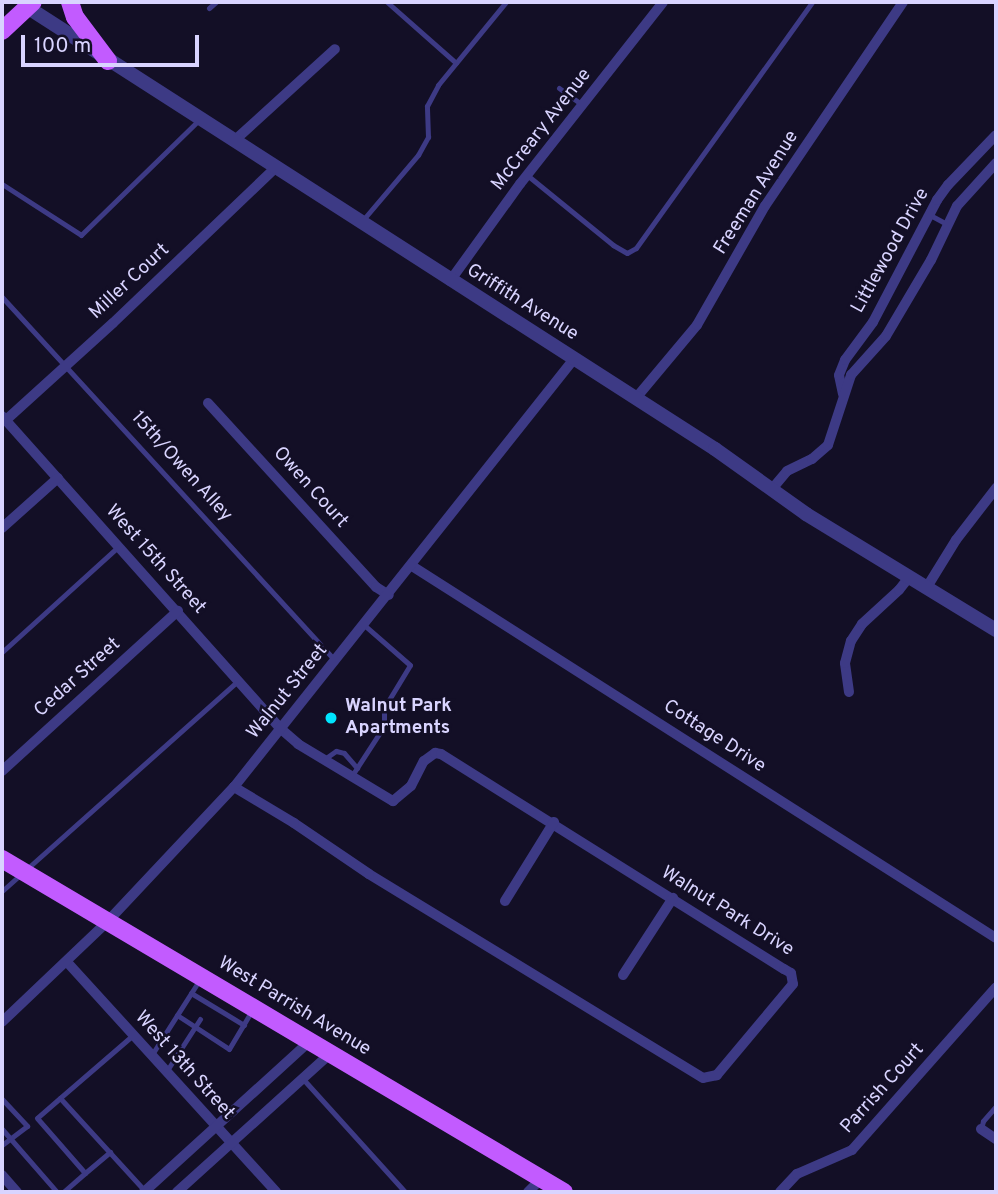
<!DOCTYPE html>
<html>
<head>
<meta charset="utf-8">
<style>
  body { margin:0 }
  #map { position:relative; width:998px; height:1194px; overflow:hidden; background:#130f26; font-family:Overpass,sans-serif }
  div>[style] { position:absolute }
  [style*='--x'] { left:calc(var(--x)*1px); top:calc(var(--y)*1px); width:calc(var(--w)*1px); rotate:calc(var(--a)*1deg) }
  .service>* { height:5px; margin:-2.5px; padding:0 2.5px; transform-origin:2.5px; border-radius:2.5px; background:#3d3a85 }
  .minor>* { height:10px; margin:-5px; padding:0 5px; transform-origin:5px; border-radius:5px; background:#3d3a85 }
  .tertiary>* { height:14px; margin:-7px; padding:0 7px; transform-origin:7px; border-radius:7px; background:#3d3a85 }
  .primary>* { height:18px; margin:-9px; padding:0 9px; transform-origin:9px; border-radius:9px; background:#c25bff }
  .dots>* { width:19px; height:19px; translate:-50% -50%; box-sizing:border-box; border:4px solid #130f26; border-radius:50% }
  span { translate:-50% -50%; white-space:nowrap; text-align:center; line-height:1.15; -webkit-text-stroke:5px #130f26; paint-order:stroke }
  .street-label { font-size:19px; color:#d9d4ff }
  .poi-label { font-size:19px; color:#d9d4ff; font-weight:700 }
  .left { translate:0 -50%; text-align:left }
  .frame { position:absolute; inset:0; border:4px solid #d9d4ff; pointer-events:none }
  .scale { position:absolute; left:21px; top:35px; width:178px; height:32px; box-sizing:border-box; border:4px solid #d9d4ff; border-top:0; padding-left:9px; font-size:21px; line-height:24px; white-space:nowrap; color:#d9d4ff; -webkit-text-stroke:5px #130f26; paint-order:stroke }
</style>
</head>
<body>
<div id="map">
  <div class="service">
    <i style="--x:387;--y:2;--w:92;--a:41.5"></i>
    <i style="--x:209;--y:8;--w:9;--a:-41"></i>
    <i style="--x:559;--y:88;--w:29;--a:36"></i>
    <i style="--x:527;--y:175;--w:111;--a:39.1"></i>
    <i style="--x:613;--y:245;--w:16;--a:30"></i>
    <i style="--x:627;--y:253;--w:10;--a:-29"></i>
    <i style="--x:636;--y:248;--w:302;--a:-54.4"></i>
    <i style="--x:2;--y:184;--w:94;--a:32.8"></i>
    <i style="--x:81;--y:235;--w:165;--a:-44.3"></i>
    <i style="--x:930;--y:215;--w:19;--a:28"></i>
    <i style="--x:362;--y:221;--w:87;--a:-49.7"></i>
    <i style="--x:418;--y:155;--w:21;--a:-61"></i>
    <i style="--x:428;--y:137;--w:31;--a:-92"></i>
    <i style="--x:427;--y:106;--w:24;--a:-62"></i>
    <i style="--x:438;--y:85;--w:107;--a:-50.7"></i>
    <i style="--x:2;--y:297;--w:494;--a:47.5"></i>
    <i style="--x:2;--y:652;--w:158;--a:-42.2"></i>
    <i style="--x:323;--y:760;--w:16;--a:-35"></i>
    <i style="--x:336;--y:751;--w:8;--a:14"></i>
    <i style="--x:344;--y:753;--w:20;--a:49"></i>
    <i style="--x:351;--y:777;--w:61;--a:-57.1"></i>
    <i style="--x:384;--y:726;--w:18;--a:-90"></i>
    <i style="--x:384;--y:708;--w:50;--a:-58.8"></i>
    <i style="--x:410;--y:665;--w:61;--a:-139"></i>
    <i style="--x:2;--y:891;--w:317;--a:-41.7"></i>
    <i style="--x:191;--y:993;--w:62;--a:31.1"></i>
    <i style="--x:177;--y:1015;--w:62;--a:33.2"></i>
    <i style="--x:229;--y:1049;--w:43;--a:-59.3"></i>
    <i style="--x:133;--y:1035;--w:96;--a:139.2"></i>
    <i style="--x:60;--y:1098;--w:125;--a:47.6"></i>
    <i style="--x:151;--y:1056;--w:91;--a:-57.5"></i>
    <i style="--x:166;--y:1072;--w:63;--a:-57.3"></i>
    <i style="--x:303;--y:1079;--w:152;--a:47.9"></i>
    <i style="--x:60;--y:1098;--w:30;--a:139"></i>
    <i style="--x:37;--y:1118;--w:73;--a:48.9"></i>
    <i style="--x:85;--y:1173;--w:29;--a:139"></i>
    <i style="--x:2;--y:1099;--w:37;--a:47"></i>
    <i style="--x:27;--y:1126;--w:31;--a:143"></i>
    <i style="--x:2;--y:1129;--w:84;--a:48.9"></i>
    <i style="--x:981;--y:1129;--w:8;--a:-76"></i>
    <i style="--x:983;--y:1121;--w:20;--a:-49"></i>
    <i style="--x:85;--y:1173;--w:33;--a:-40"></i>
  </div>
  <div class="minor">
    <i style="--x:235;--y:140;--w:135;--a:-42.3"></i>
    <i style="--x:450;--y:281;--w:120;--a:-54.2"></i>
    <i style="--x:520;--y:184;--w:231;--a:-51.8"></i>
    <i style="--x:843;--y:394;--w:19;--a:-102"></i>
    <i style="--x:839;--y:375;--w:16;--a:-68"></i>
    <i style="--x:845;--y:360;--w:47;--a:-53.6"></i>
    <i style="--x:873;--y:322;--w:138;--a:-62.3"></i>
    <i style="--x:937;--y:200;--w:19;--a:-54"></i>
    <i style="--x:948;--y:185;--w:69;--a:-46.2"></i>
    <i style="--x:636;--y:398;--w:95;--a:-50.1"></i>
    <i style="--x:697;--y:325;--w:137;--a:-60.3"></i>
    <i style="--x:765;--y:206;--w:246;--a:-55.9"></i>
    <i style="--x:208;--y:403;--w:249;--a:47.6"></i>
    <i style="--x:376;--y:587;--w:15;--a:32"></i>
    <i style="--x:2;--y:416;--w:419;--a:48.3"></i>
    <i style="--x:281;--y:729;--w:23;--a:41"></i>
    <i style="--x:298;--y:744;--w:111;--a:31"></i>
    <i style="--x:393;--y:801;--w:23;--a:-40"></i>
    <i style="--x:411;--y:786;--w:28;--a:-63"></i>
    <i style="--x:424;--y:761;--w:14;--a:-36"></i>
    <i style="--x:435;--y:753;--w:6;--a:9"></i>
    <i style="--x:441;--y:754;--w:405;--a:32.1"></i>
    <i style="--x:784;--y:969;--w:8;--a:30"></i>
    <i style="--x:791;--y:973;--w:11;--a:80"></i>
    <i style="--x:793;--y:984;--w:119;--a:129.9"></i>
    <i style="--x:717;--y:1075;--w:14;--a:168"></i>
    <i style="--x:703;--y:1078;--w:391;--a:-148.6"></i>
    <i style="--x:369;--y:874;--w:91;--a:-145.8"></i>
    <i style="--x:294;--y:823;--w:70;--a:-149"></i>
    <i style="--x:6;--y:420;--w:144;--a:-42.2"></i>
    <i style="--x:113;--y:323;--w:226;--a:-43.7"></i>
    <i style="--x:772;--y:489;--w:23;--a:-50"></i>
    <i style="--x:787;--y:471;--w:28;--a:-26"></i>
    <i style="--x:812;--y:459;--w:21;--a:-41"></i>
    <i style="--x:828;--y:445;--w:74;--a:-71.8"></i>
    <i style="--x:851;--y:375;--w:52;--a:-48.1"></i>
    <i style="--x:886;--y:336;--w:88;--a:-59.4"></i>
    <i style="--x:931;--y:260;--w:60;--a:-64.3"></i>
    <i style="--x:957;--y:206;--w:58;--a:-47.8"></i>
    <i style="--x:2;--y:528;--w:75;--a:-41.8"></i>
    <i style="--x:412;--y:566;--w:692;--a:32.5"></i>
    <i style="--x:927;--y:587;--w:55;--a:-58.3"></i>
    <i style="--x:956;--y:540;--w:66;--a:-52.4"></i>
    <i style="--x:849;--y:692;--w:29;--a:-98"></i>
    <i style="--x:845;--y:663;--w:23;--a:-75"></i>
    <i style="--x:851;--y:641;--w:20;--a:-57"></i>
    <i style="--x:862;--y:624;--w:50;--a:-42.6"></i>
    <i style="--x:899;--y:590;--w:18;--a:-52"></i>
    <i style="--x:2;--y:771;--w:238;--a:-42.3"></i>
    <i style="--x:505;--y:901;--w:93;--a:-58.2"></i>
    <i style="--x:67;--y:962;--w:311;--a:47.7"></i>
    <i style="--x:623;--y:975;--w:92;--a:-57"></i>
    <i style="--x:2;--y:1022;--w:146;--a:-43.6"></i>
    <i style="--x:108;--y:921;--w:184;--a:-46.8"></i>
    <i style="--x:234;--y:787;--w:547;--a:-51.54"></i>
    <i style="--x:981;--y:1129;--w:18;--a:34"></i>
    <i style="--x:2;--y:1175;--w:23;--a:49"></i>
    <i style="--x:144;--y:1192;--w:226;--a:-42.3"></i>
    <i style="--x:177;--y:1192;--w:207;--a:-42.1"></i>
    <i style="--x:528;--y:1192;--w:18;--a:-45"></i>
    <i style="--x:780;--y:1192;--w:25;--a:-47"></i>
    <i style="--x:797;--y:1174;--w:60;--a:-23.6"></i>
    <i style="--x:852;--y:1150;--w:217;--a:-48.5"></i>
  </div>
  <div class="tertiary">
    <i style="--x:27;--y:7;--w:818;--a:32.72"></i>
    <i style="--x:715;--y:449;--w:112;--a:35.5"></i>
    <i style="--x:806;--y:514;--w:223;--a:31.4"></i>
  </div>
  <div class="primary">
    <i style="--x:70;--y:2;--w:16;--a:72"></i>
    <i style="--x:75;--y:17;--w:55;--a:53.1"></i>
    <i style="--x:2;--y:31;--w:42;--a:-43.1"></i>
    <i style="--x:2;--y:859;--w:653;--a:30.65"></i>
  </div>
  <div class="dots">
    <i style="left:331px;top:718px;background:#00e5ff"></i>
  </div>
  <div class="street-label">
    <span style="left:542px;top:130px;rotate:-52deg">McCreary Avenue</span>
    <span style="left:757px;top:193px;rotate:-58deg">Freeman Avenue</span>
    <span style="left:891px;top:251px;rotate:-61deg">Littlewood Drive</span>
    <span style="left:130px;top:282px;rotate:-43deg">Miller Court</span>
    <span style="left:522px;top:303px;rotate:32deg">Griffith Avenue</span>
    <span style="left:181px;top:467px;rotate:48deg">15th/Owen Alley</span>
    <span style="left:310px;top:488px;rotate:48deg">Owen Court</span>
    <span style="left:155px;top:560px;rotate:48deg">West 15th Street</span>
    <span style="left:78px;top:678px;rotate:-42deg">Cedar Street</span>
    <span style="left:288px;top:692px;rotate:-51deg">Walnut Street</span>
    <span style="left:714px;top:737px;rotate:33deg">Cottage Drive</span>
    <span style="left:727px;top:912px;rotate:32deg">Walnut Park Drive</span>
    <span style="left:294px;top:1007px;rotate:31deg">West Parrish Avenue</span>
    <span style="left:184px;top:1066px;rotate:48deg">West 13th Street</span>
    <span style="left:883px;top:1089px;rotate:-48deg">Parrish Court</span>
  </div>
  <div class="poi-label">
    <span class="left" style="left:345px;top:718px">Walnut Park<br>Apartments</span>
  </div>
  <div class="frame"></div>
  <div class="scale">100 m</div>
</div>
</body>
</html>
